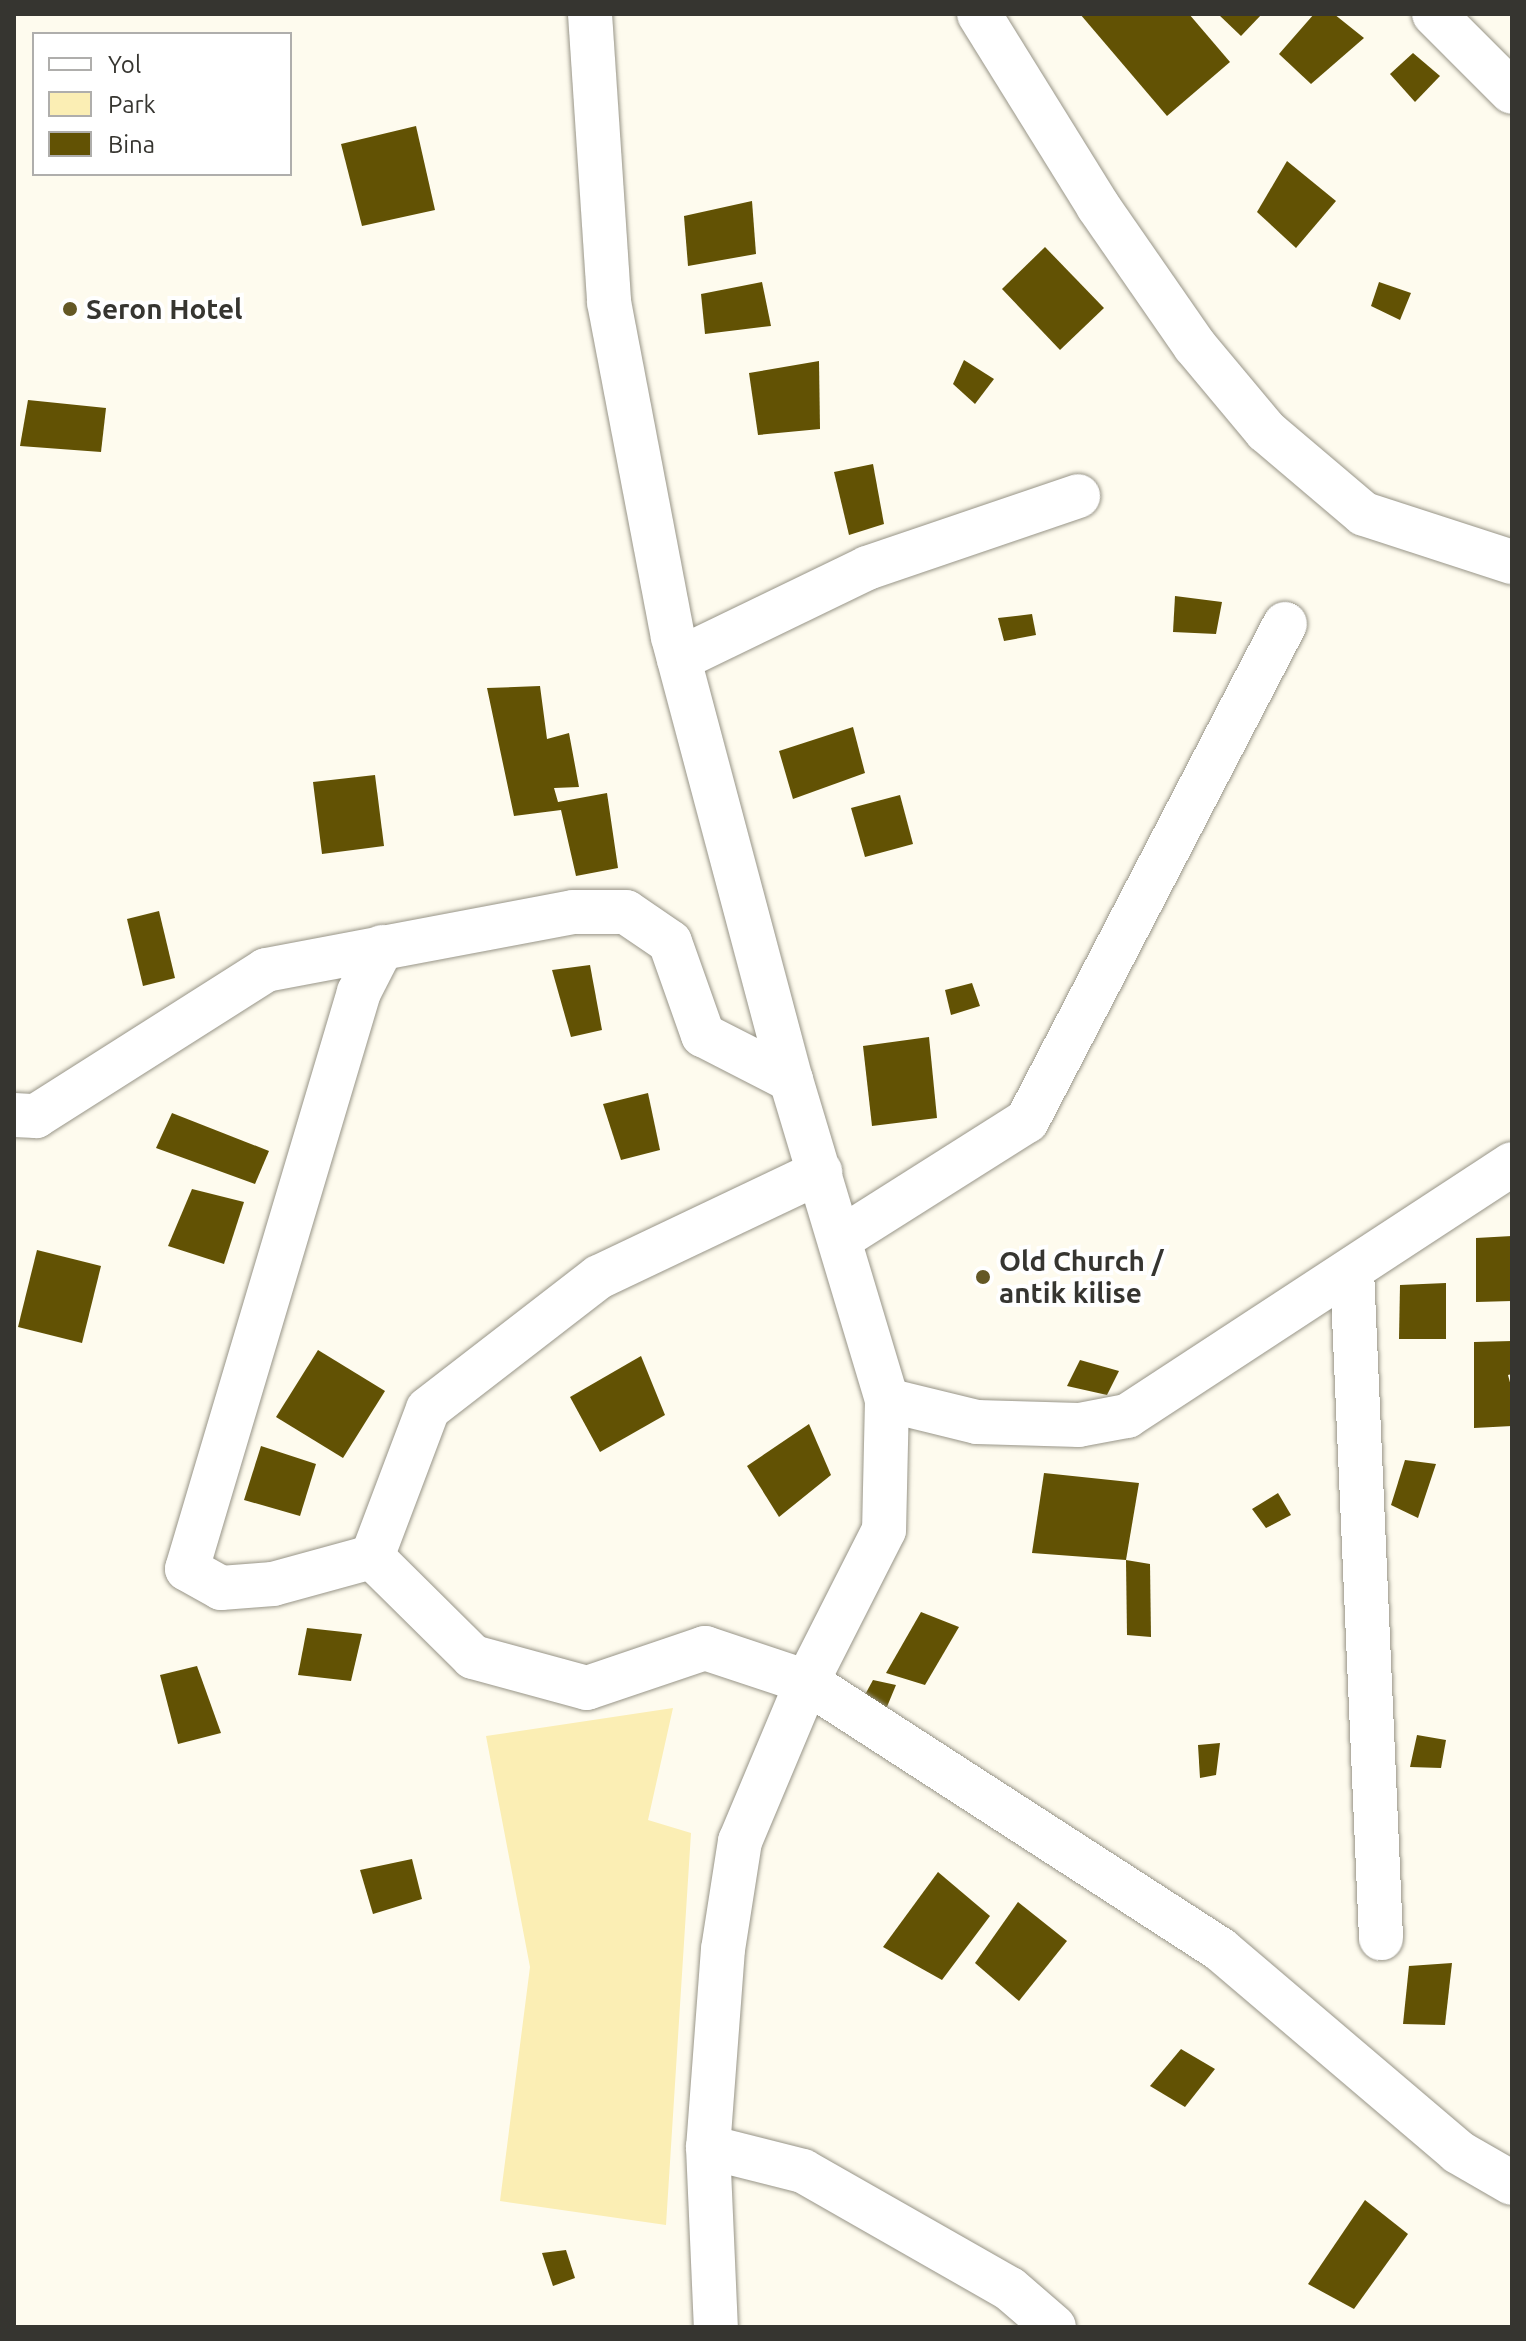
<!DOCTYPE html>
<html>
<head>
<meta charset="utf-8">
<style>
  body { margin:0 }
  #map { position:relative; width:1526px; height:2341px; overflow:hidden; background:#fefbee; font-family:Ubuntu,sans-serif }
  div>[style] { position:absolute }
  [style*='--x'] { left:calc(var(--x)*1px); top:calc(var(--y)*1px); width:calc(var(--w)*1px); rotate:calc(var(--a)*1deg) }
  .green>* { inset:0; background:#fbeeb4 }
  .building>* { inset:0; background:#625204 }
  .roads { filter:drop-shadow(0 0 2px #989588) drop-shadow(0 0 2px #989588) }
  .minor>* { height:44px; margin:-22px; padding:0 22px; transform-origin:22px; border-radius:22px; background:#fff }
  .dots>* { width:22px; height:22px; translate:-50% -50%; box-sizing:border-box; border:4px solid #fff; border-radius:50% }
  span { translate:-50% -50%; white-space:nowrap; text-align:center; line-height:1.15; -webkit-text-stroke:8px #fff; paint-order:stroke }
  .poi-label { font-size:28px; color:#363530; font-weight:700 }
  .left { translate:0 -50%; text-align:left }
  .frame { position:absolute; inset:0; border:16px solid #363530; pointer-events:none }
  .legend { position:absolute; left:32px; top:32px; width:260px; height:144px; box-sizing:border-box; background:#fff; border:2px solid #afaeac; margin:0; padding:10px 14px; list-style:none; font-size:24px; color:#363530 }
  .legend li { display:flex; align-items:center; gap:16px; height:40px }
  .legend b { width:40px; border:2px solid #afaeac }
</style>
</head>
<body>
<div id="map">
  <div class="green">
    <i style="clip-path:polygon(673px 1708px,648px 1820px,691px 1833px,666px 2225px,500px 2201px,530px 1967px,486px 1736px)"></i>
  </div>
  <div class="building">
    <i style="clip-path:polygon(1080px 14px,1189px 14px,1230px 62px,1167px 116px)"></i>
    <i style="clip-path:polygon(1218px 14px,1262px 14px,1241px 36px)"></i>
    <i style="clip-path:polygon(1314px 14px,1334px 14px,1364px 38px,1311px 84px,1279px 54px)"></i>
    <i style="clip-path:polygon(1413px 53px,1440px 76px,1415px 102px,1390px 74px)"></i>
    <i style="clip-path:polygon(416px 126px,435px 210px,362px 226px,341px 144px)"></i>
    <i style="clip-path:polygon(1287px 161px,1336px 201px,1296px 248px,1257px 212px)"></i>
    <i style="clip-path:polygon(752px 201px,756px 254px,688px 266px,684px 216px)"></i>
    <i style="clip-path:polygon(1045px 247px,1104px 308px,1060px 350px,1002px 289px)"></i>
    <i style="clip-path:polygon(762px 282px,771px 326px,705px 334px,701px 294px)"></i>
    <i style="clip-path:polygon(1379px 282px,1411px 293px,1400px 320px,1371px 306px)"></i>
    <i style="clip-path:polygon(964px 360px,994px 379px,975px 404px,953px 384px)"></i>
    <i style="clip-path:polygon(819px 361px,820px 429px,758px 435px,749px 373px)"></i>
    <i style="clip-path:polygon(28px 400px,106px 408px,101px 452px,20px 446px)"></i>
    <i style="clip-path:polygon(873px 464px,884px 524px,849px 535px,834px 472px)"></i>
    <i style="clip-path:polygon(1175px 596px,1222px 602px,1216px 634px,1173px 632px)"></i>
    <i style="clip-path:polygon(1032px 614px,1036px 635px,1004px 641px,998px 618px)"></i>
    <i style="clip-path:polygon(540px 686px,547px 739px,569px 733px,579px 787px,554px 788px,558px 802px,607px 793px,618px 868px,576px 876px,561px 810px,514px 816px,487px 688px)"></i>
    <i style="clip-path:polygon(853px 727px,865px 773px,793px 799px,779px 751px)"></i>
    <i style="clip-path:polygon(375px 775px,384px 846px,322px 854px,313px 782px)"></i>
    <i style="clip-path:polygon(900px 795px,913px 844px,865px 857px,851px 808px)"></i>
    <i style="clip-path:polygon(159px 911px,175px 978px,143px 986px,127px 919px)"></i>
    <i style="clip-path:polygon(590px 965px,602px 1030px,571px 1037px,552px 970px)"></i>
    <i style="clip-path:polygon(972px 983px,980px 1006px,951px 1015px,945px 990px)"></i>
    <i style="clip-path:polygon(929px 1037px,937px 1118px,872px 1126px,863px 1046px)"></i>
    <i style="clip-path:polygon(648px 1093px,660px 1150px,621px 1160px,603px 1104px)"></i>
    <i style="clip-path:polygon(172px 1113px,269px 1151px,255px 1184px,156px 1148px)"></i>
    <i style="clip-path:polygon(192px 1189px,244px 1202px,224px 1264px,168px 1246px)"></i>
    <i style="clip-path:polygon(1512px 1236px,1512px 1301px,1476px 1302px,1476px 1238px)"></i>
    <i style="clip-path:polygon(37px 1250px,101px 1266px,82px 1343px,18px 1327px)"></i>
    <i style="clip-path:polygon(1446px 1283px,1446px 1339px,1399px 1339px,1400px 1285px)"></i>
    <i style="clip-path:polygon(1512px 1341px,1512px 1374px,1508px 1375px,1512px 1390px,1512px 1426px,1474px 1428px,1474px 1342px)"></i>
    <i style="clip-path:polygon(318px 1350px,385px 1391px,343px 1458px,276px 1417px)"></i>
    <i style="clip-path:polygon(641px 1356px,665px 1415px,600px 1452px,570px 1397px)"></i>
    <i style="clip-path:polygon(1080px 1360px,1119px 1371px,1107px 1395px,1067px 1386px)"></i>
    <i style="clip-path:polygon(809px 1424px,831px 1475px,779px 1517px,747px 1466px)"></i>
    <i style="clip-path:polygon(261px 1446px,316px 1464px,300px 1516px,244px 1500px)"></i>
    <i style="clip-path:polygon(1405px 1460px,1436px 1464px,1418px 1518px,1391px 1505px)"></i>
    <i style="clip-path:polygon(1044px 1473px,1139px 1483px,1126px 1560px,1032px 1553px)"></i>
    <i style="clip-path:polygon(1278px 1493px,1291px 1515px,1266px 1528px,1252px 1509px)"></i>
    <i style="clip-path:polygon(1126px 1560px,1150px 1564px,1151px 1637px,1127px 1635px)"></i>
    <i style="clip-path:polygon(921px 1612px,959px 1627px,925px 1685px,886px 1673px)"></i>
    <i style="clip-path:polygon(307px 1628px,362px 1634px,351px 1681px,298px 1675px)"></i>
    <i style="clip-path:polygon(197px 1666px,221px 1733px,178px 1744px,160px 1675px)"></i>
    <i style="clip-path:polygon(873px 1680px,896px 1685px,884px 1714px,861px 1702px)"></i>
    <i style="clip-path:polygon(1417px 1735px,1446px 1740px,1441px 1768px,1410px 1767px)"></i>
    <i style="clip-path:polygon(1220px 1743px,1216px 1775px,1200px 1778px,1198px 1745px)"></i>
    <i style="clip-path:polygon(412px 1859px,422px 1899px,373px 1914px,360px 1870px)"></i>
    <i style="clip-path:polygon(938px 1872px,990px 1916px,942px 1980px,883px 1947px)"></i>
    <i style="clip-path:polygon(1018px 1902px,1067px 1941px,1019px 2001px,975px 1963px)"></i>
    <i style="clip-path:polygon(1452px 1963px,1445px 2025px,1403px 2024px,1409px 1966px)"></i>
    <i style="clip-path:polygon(1181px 2049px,1215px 2069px,1185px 2107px,1150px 2086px)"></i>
    <i style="clip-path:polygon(1365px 2200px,1408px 2234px,1354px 2309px,1308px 2284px)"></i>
    <i style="clip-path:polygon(566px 2250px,575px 2278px,553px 2286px,542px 2253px)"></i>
  </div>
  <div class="roads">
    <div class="minor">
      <i style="--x:590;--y:14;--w:289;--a:86.2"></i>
      <i style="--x:609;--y:302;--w:341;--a:79.2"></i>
      <i style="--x:673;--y:637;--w:458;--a:75.1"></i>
      <i style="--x:791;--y:1080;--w:334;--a:73.3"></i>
      <i style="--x:887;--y:1400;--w:130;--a:91.3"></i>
      <i style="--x:884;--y:1530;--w:170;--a:116.9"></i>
      <i style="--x:807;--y:1682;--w:173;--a:112.8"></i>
      <i style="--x:740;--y:1841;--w:109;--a:98.9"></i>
      <i style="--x:723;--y:1949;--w:199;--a:94.3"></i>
      <i style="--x:708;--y:2147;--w:180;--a:87.5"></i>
      <i style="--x:979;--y:14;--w:226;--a:58.2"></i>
      <i style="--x:1098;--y:206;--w:170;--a:55.3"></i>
      <i style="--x:1195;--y:346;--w:111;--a:50.1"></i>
      <i style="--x:1266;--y:431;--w:128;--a:40.3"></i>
      <i style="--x:1364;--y:514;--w:156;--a:18"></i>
      <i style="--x:1434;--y:14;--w:110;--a:45"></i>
      <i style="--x:679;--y:659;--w:209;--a:-25.8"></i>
      <i style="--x:867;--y:568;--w:223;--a:-18.8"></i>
      <i style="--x:382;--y:947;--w:51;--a:117.1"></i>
      <i style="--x:359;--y:992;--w:602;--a:106.6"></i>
      <i style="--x:187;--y:1569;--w:39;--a:29"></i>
      <i style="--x:221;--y:1588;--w:52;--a:-4.4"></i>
      <i style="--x:273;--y:1584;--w:103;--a:-15.3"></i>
      <i style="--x:372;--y:1557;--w:142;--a:44.7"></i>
      <i style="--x:473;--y:1657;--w:118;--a:15.2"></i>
      <i style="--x:587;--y:1688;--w:125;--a:-18.7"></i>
      <i style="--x:705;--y:1648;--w:108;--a:18.4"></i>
      <i style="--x:807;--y:1682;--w:493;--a:32.9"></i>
      <i style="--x:1221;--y:1950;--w:311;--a:40.4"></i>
      <i style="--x:1458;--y:2152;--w:62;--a:29.9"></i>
      <i style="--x:14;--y:1115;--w:22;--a:3"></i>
      <i style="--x:36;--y:1116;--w:272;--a:-32.4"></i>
      <i style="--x:266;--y:970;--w:312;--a:-10.7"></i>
      <i style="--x:573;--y:912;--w:53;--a:0"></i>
      <i style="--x:626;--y:912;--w:53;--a:34.3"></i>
      <i style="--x:670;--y:942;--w:99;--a:70.5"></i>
      <i style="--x:703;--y:1035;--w:99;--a:27.1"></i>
      <i style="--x:840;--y:1239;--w:221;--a:-32.3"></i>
      <i style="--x:1027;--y:1121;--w:560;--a:-62.57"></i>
      <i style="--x:1352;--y:1271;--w:668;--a:87.51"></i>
      <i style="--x:887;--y:1400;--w:93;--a:13.7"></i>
      <i style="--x:977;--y:1422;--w:102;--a:1.7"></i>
      <i style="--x:1079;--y:1425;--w:49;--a:-10.6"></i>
      <i style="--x:1127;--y:1416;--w:460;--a:-33.2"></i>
      <i style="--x:372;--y:1557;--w:158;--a:-69.3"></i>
      <i style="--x:428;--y:1409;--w:216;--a:-37.7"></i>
      <i style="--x:599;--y:1277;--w:245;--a:-25.4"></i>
      <i style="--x:708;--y:2147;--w:98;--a:14.2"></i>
      <i style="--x:803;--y:2171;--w:238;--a:29.7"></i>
      <i style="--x:1010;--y:2289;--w:58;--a:40.8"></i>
    </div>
  </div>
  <div class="dots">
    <i style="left:70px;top:309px;background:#645825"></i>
    <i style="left:983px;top:1277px;background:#645825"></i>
  </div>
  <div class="poi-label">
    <span class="left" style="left:86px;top:309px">Seron Hotel</span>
    <span class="left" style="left:999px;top:1277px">Old Church /<br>antik kilise</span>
  </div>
  <div class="frame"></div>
  <ul class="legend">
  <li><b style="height:10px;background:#fff"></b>Yol</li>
  <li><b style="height:22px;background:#fbeeb4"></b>Park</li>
  <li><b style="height:22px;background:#625204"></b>Bina</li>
  </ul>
</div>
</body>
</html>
